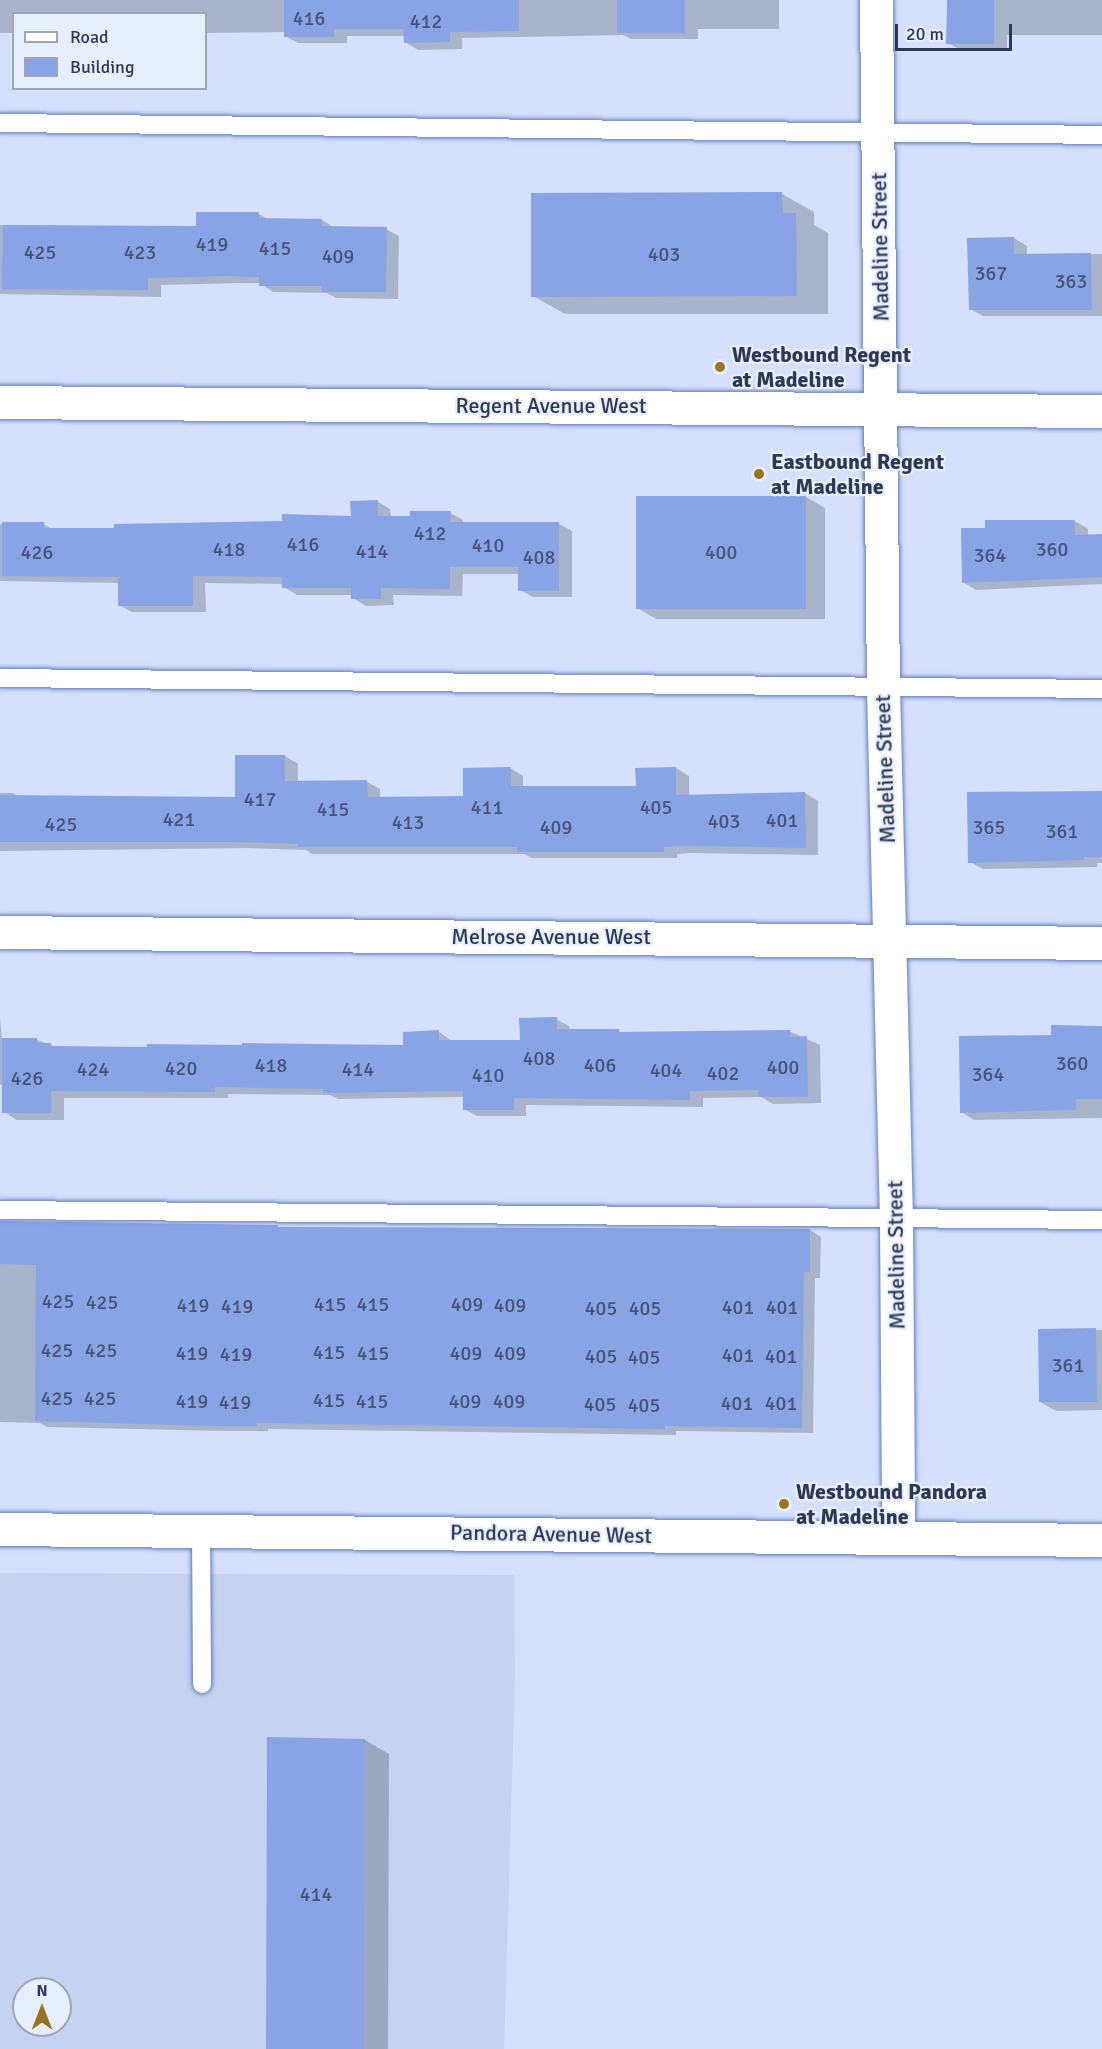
<!DOCTYPE html>
<html>
<head>
<meta charset="utf-8">
<style>
  body { margin:0 }
  #map { position:relative; width:1102px; height:2049px; overflow:hidden; background:#d4e0fc; font-family:Signika,sans-serif }
  div>[style] { position:absolute }
  [style*='--x'] { left:calc(var(--x)*1px); top:calc(var(--y)*1px); width:calc(var(--w)*1px); rotate:calc(var(--a)*1deg) }
  .built>* { inset:0; background:#c5d2f0 }
  .shadow>* { inset:0; background:#0003 }
  .building>* { inset:0; background:#89a4e5 }
  .roads { filter:drop-shadow(0 0 2px #657fbd) drop-shadow(0 0 2px #657fbd) }
  .lane>* { height:18px; margin:-9px; padding:0 9px; transform-origin:9px; border-radius:9px; background:#fff }
  .street>* { height:33px; margin:-16.5px; padding:0 16.5px; transform-origin:16.5px; border-radius:16.5px; background:#fff }
  .secondary>* { height:33px; margin:-16.5px; padding:0 16.5px; transform-origin:16.5px; border-radius:16.5px; background:#fff }
  .dots>* { width:16px; height:16px; translate:-50% -50%; box-sizing:border-box; border:3px solid #e7eefc; border-radius:50% }
  span { translate:-50% -50%; white-space:nowrap; text-align:center; line-height:1.15; -webkit-text-stroke:4.5px #e7eefc; paint-order:stroke }
  .number-label { font-size:20px; color:#445378 }
  .number-label span { -webkit-text-stroke-width:0 }
  .street-label { font-size:22px; color:#2d3853 }
  .poi-label { font-size:22px; color:#2d3853; font-weight:700 }
  .left { translate:0 -50%; text-align:left }
  .legend { position:absolute; left:12px; top:12px; width:195px; height:78px; box-sizing:border-box; background:#e7eefc; border:2px solid #9da5b8; margin:0; padding:8px 10px; list-style:none; font-size:18px; color:#2d3853 }
  .legend li { display:flex; align-items:center; gap:12px; height:30px }
  .legend b { width:30px; border:2px solid #9da5b8 }
  .north { position:absolute; left:12px; top:1977px; width:60px; height:60px; box-sizing:border-box; background:#e7eefc; border:2px solid #9da5b8; border-radius:50%; rotate:0deg; font-size:16px; font-weight:700; line-height:24px; text-align:center; color:#2d3853 }
  .north::after { content:''; display:block; margin:auto; width:21px; height:27px; background:#97751e; clip-path:polygon(50% 0,100% 100%,50% 72%,0 100%) }
  .scale { position:absolute; left:895px; top:24px; width:117px; height:27px; box-sizing:border-box; border:3px solid #2d3853; border-top:0; padding-left:8px; font-size:18px; line-height:21px; white-space:nowrap; color:#2d3853; -webkit-text-stroke:4px #e7eefc; paint-order:stroke }
</style>
</head>
<body>
<div id="map">
  <div class="built">
    <i style="clip-path:polygon(evenodd,0 1573px,514px 1575px,515px 1676px,504px 2049px,0 2049px,0 1573px,24px 1989px,60px 1989px,60px 2025px,24px 2025px,24px 1989px)"></i>
  </div>
  <div class="shadow">
    <i style="clip-path:polygon(0 0,779px 0,779px 29px,698px 29px,698px 39px,631px 39px,623px 35px,462px 38px,462px 49px,418px 50px,405px 42px,405px 36px,347px 36px,347px 43px,298px 43px,285px 36px,285px 32px,206px 33px,206px 14px,14px 14px,14px 33px,0 33px)"></i>
    <i style="clip-path:polygon(948px 0,1102px 0,1102px 35px,1007px 35px,1007px 50px,961px 50px,948px 43px)"></i>
    <i style="clip-path:polygon(782px 194px,814px 212px,814px 225px,828px 233px,828px 314px,565px 314px,533px 296px)"></i>
    <i style="clip-path:polygon(198px 213px,259px 214px,269px 220px,322px 220px,335px 228px,386px 229px,399px 236px,398px 299px,336px 298px,327px 293px,273px 292px,260px 283px,242px 283px,161px 285px,161px 297px,0 294px,0 225px,198px 228px)"></i>
    <i style="clip-path:polygon(1014px 238px,1027px 246px,1027px 255px,1102px 254px,1102px 316px,983px 316px,970px 309px)"></i>
    <i style="clip-path:polygon(806px 497px,825px 508px,825px 619px,656px 619px,637px 608px)"></i>
    <i style="clip-path:polygon(378px 502px,390px 509px,391px 517px,450px 513px,463px 520px,463px 523px,559px 524px,572px 531px,572px 597px,533px 597px,520px 590px,520px 574px,463px 574px,462px 596px,393px 595px,394px 605px,366px 606px,353px 598px,353px 595px,297px 595px,284px 587px,284px 584px,205px 583px,206px 612px,132px 612px,119px 605px,119px 583px,0 581px,0 524px,43px 524px,54px 530px,284px 523px,352px 517px)"></i>
    <i style="clip-path:polygon(1075px 521px,1088px 529px,1088px 536px,1102px 536px,1102px 584px,976px 590px,963px 582px)"></i>
    <i style="clip-path:polygon(236px 756px,285px 756px,298px 764px,298px 782px,367px 782px,380px 789px,380px 798px,465px 797px,510px 768px,523px 776px,523px 787px,637px 787px,676px 768px,689px 776px,689px 796px,805px 793px,818px 801px,818px 855px,691px 853px,677px 854px,677px 858px,532px 858px,524px 854px,312px 854px,306px 850px,249px 848px,0 851px,0 793px,13px 793px,19px 797px,236px 799px)"></i>
    <i style="clip-path:polygon(1102px 793px,1102px 863px,1097px 863px,1097px 867px,983px 869px,970px 862px)"></i>
    <i style="clip-path:polygon(0 1019px,2px 1040px,37px 1040px,57px 1047px,405px 1047px,439px 1032px,452px 1041px,521px 1041px,556px 1019px,569px 1026px,570px 1031px,619px 1031px,624px 1034px,789px 1031px,820px 1045px,821px 1103px,773px 1104px,761px 1097px,703px 1098px,703px 1107px,526px 1105px,526px 1116px,477px 1116px,464px 1109px,464px 1097px,338px 1099px,330px 1095px,228px 1094px,228px 1098px,64px 1098px,64px 1120px,17px 1120px,4px 1112px,4px 1084px,0 1085px)"></i>
    <i style="clip-path:polygon(1102px 1026px,1102px 1118px,974px 1120px,961px 1112px,1052px 1036px)"></i>
    <i style="clip-path:polygon(0 1222px,277px 1226px,282px 1229px,810px 1230px,821px 1237px,820px 1278px,815px 1278px,813px 1433px,676px 1431px,676px 1435px,268px 1429px,268px 1431px,226px 1431px,47px 1427px,40px 1423px,0 1422px)"></i>
    <i style="clip-path:polygon(1040px 1330px,1102px 1330px,1102px 1410px,1056px 1411px,1040px 1402px)"></i>
    <i style="clip-path:polygon(365px 1740px,389px 1754px,388px 2049px,267px 2049px)"></i>
  </div>
  <div class="building">
    <i style="clip-path:polygon(284px 0,519px 0,519px 31px,450px 32px,450px 42px,404px 43px,403px 29px,334px 29px,334px 37px,284px 37px)"></i>
    <i style="clip-path:polygon(617px 0,685px 0,685px 33px,617px 33px)"></i>
    <i style="clip-path:polygon(947px 0,994px 0,994px 44px,946px 44px)"></i>
    <i style="clip-path:polygon(782px 192px,783px 213px,796px 213px,797px 296px,531px 297px,531px 193px)"></i>
    <i style="clip-path:polygon(196px 212px,259px 212px,259px 218px,322px 219px,322px 226px,387px 227px,386px 292px,322px 292px,322px 286px,259px 286px,259px 277px,227px 276px,148px 278px,148px 290px,2px 289px,3px 225px,196px 226px)"></i>
    <i style="clip-path:polygon(1014px 237px,1014px 254px,1091px 253px,1092px 310px,969px 310px,967px 238px)"></i>
    <i style="clip-path:polygon(636px 496px,806px 496px,806px 609px,636px 609px)"></i>
    <i style="clip-path:polygon(378px 500px,378px 516px,410px 516px,410px 511px,451px 511px,450px 522px,559px 522px,559px 591px,518px 591px,518px 567px,450px 567px,450px 589px,381px 588px,381px 599px,351px 599px,351px 588px,282px 588px,282px 577px,193px 576px,193px 606px,118px 606px,118px 577px,2px 576px,2px 522px,44px 522px,44px 528px,114px 528px,114px 524px,282px 521px,282px 514px,351px 516px,350px 501px)"></i>
    <i style="clip-path:polygon(985px 520px,1075px 520px,1075px 535px,1102px 534px,1102px 577px,962px 583px,961px 528px,985px 528px)"></i>
    <i style="clip-path:polygon(235px 755px,285px 755px,285px 781px,367px 780px,368px 797px,463px 796px,463px 768px,511px 767px,511px 786px,636px 786px,635px 768px,676px 767px,676px 795px,805px 792px,806px 848px,677px 846px,664px 847px,664px 852px,517px 852px,517px 847px,298px 847px,298px 844px,235px 842px,0 842px,0 795px,235px 797px)"></i>
    <i style="clip-path:polygon(1102px 791px,1102px 857px,1084px 857px,1084px 860px,968px 863px,967px 792px)"></i>
    <i style="clip-path:polygon(557px 1017px,557px 1029px,619px 1029px,619px 1032px,790px 1030px,790px 1037px,807px 1036px,808px 1097px,759px 1097px,758px 1090px,690px 1091px,690px 1100px,514px 1098px,514px 1110px,463px 1110px,463px 1091px,323px 1093px,323px 1089px,215px 1087px,215px 1092px,51px 1091px,51px 1113px,2px 1113px,2px 1038px,37px 1038px,37px 1043px,51px 1043px,51px 1046px,147px 1047px,147px 1044px,242px 1045px,242px 1043px,403px 1045px,403px 1032px,439px 1030px,439px 1040px,520px 1040px,519px 1018px)"></i>
    <i style="clip-path:polygon(1051px 1025px,1102px 1026px,1102px 1099px,1076px 1099px,1076px 1110px,960px 1113px,959px 1036px,1051px 1035px)"></i>
    <i style="clip-path:polygon(0 1221px,278px 1225px,278px 1227px,810px 1229px,810px 1272px,804px 1272px,802px 1428px,665px 1426px,665px 1429px,257px 1423px,257px 1426px,213px 1426px,35px 1421px,36px 1265px,0 1264px)"></i>
    <i style="clip-path:polygon(1096px 1328px,1097px 1402px,1039px 1402px,1038px 1329px)"></i>
    <i style="clip-path:polygon(267px 1737px,365px 1739px,364px 2049px,266px 2049px)"></i>
  </div>
  <div class="roads">
    <div class="lane">
      <i style="--x:0;--y:123;--w:1102;--a:0.62"></i>
      <i style="--x:0;--y:678;--w:1102;--a:0.57"></i>
      <i style="--x:0;--y:1210;--w:1102;--a:0.52"></i>
      <i style="--x:201;--y:1531;--w:153;--a:89.6"></i>
    </div>
    <div class="street">
      <i style="--x:876;--y:0;--w:687;--a:89.42"></i>
      <i style="--x:883;--y:687;--w:532;--a:88.6"></i>
      <i style="--x:896;--y:1219;--w:319;--a:89.6"></i>
      <i style="--x:0;--y:932;--w:1102;--a:0.57"></i>
    </div>
    <div class="secondary">
      <i style="--x:0;--y:402;--w:1102;--a:0.47"></i>
      <i style="--x:0;--y:1529;--w:1102;--a:0.57"></i>
    </div>
  </div>
  <div class="dots">
    <i style="left:720px;top:367px;background:#97751e"></i>
    <i style="left:759px;top:474px;background:#97751e"></i>
    <i style="left:784px;top:1504px;background:#97751e"></i>
  </div>
  <div class="number-label">
    <span style="left:309px;top:18px">416</span>
    <span style="left:426px;top:21px">412</span>
    <span style="left:212px;top:244px">419</span>
    <span style="left:275px;top:248px">415</span>
    <span style="left:40px;top:252px">425</span>
    <span style="left:140px;top:252px">423</span>
    <span style="left:664px;top:254px">403</span>
    <span style="left:338px;top:256px">409</span>
    <span style="left:991px;top:273px">367</span>
    <span style="left:1071px;top:281px">363</span>
    <span style="left:430px;top:533px">412</span>
    <span style="left:303px;top:544px">416</span>
    <span style="left:488px;top:545px">410</span>
    <span style="left:229px;top:549px">418</span>
    <span style="left:1052px;top:549px">360</span>
    <span style="left:372px;top:551px">414</span>
    <span style="left:37px;top:552px">426</span>
    <span style="left:721px;top:552px">400</span>
    <span style="left:990px;top:555px">364</span>
    <span style="left:539px;top:557px">408</span>
    <span style="left:260px;top:799px">417</span>
    <span style="left:487px;top:807px">411</span>
    <span style="left:656px;top:807px">405</span>
    <span style="left:333px;top:809px">415</span>
    <span style="left:179px;top:819px">421</span>
    <span style="left:782px;top:820px">401</span>
    <span style="left:724px;top:821px">403</span>
    <span style="left:408px;top:822px">413</span>
    <span style="left:61px;top:824px">425</span>
    <span style="left:556px;top:827px">409</span>
    <span style="left:989px;top:827px">365</span>
    <span style="left:1062px;top:831px">361</span>
    <span style="left:539px;top:1058px">408</span>
    <span style="left:1072px;top:1063px">360</span>
    <span style="left:271px;top:1065px">418</span>
    <span style="left:600px;top:1065px">406</span>
    <span style="left:783px;top:1067px">400</span>
    <span style="left:181px;top:1068px">420</span>
    <span style="left:93px;top:1069px">424</span>
    <span style="left:358px;top:1069px">414</span>
    <span style="left:666px;top:1070px">404</span>
    <span style="left:723px;top:1073px">402</span>
    <span style="left:988px;top:1074px">364</span>
    <span style="left:488px;top:1075px">410</span>
    <span style="left:27px;top:1078px">426</span>
    <span style="left:58px;top:1301px">425</span>
    <span style="left:102px;top:1302px">425</span>
    <span style="left:330px;top:1304px">415</span>
    <span style="left:373px;top:1304px">415</span>
    <span style="left:467px;top:1304px">409</span>
    <span style="left:193px;top:1305px">419</span>
    <span style="left:510px;top:1305px">409</span>
    <span style="left:237px;top:1306px">419</span>
    <span style="left:738px;top:1307px">401</span>
    <span style="left:782px;top:1307px">401</span>
    <span style="left:601px;top:1308px">405</span>
    <span style="left:645px;top:1308px">405</span>
    <span style="left:57px;top:1350px">425</span>
    <span style="left:101px;top:1350px">425</span>
    <span style="left:329px;top:1352px">415</span>
    <span style="left:192px;top:1353px">419</span>
    <span style="left:373px;top:1353px">415</span>
    <span style="left:466px;top:1353px">409</span>
    <span style="left:510px;top:1353px">409</span>
    <span style="left:236px;top:1354px">419</span>
    <span style="left:738px;top:1355px">401</span>
    <span style="left:601px;top:1356px">405</span>
    <span style="left:781px;top:1356px">401</span>
    <span style="left:644px;top:1357px">405</span>
    <span style="left:1068px;top:1365px">361</span>
    <span style="left:57px;top:1398px">425</span>
    <span style="left:100px;top:1398px">425</span>
    <span style="left:329px;top:1400px">415</span>
    <span style="left:192px;top:1401px">419</span>
    <span style="left:372px;top:1401px">415</span>
    <span style="left:465px;top:1401px">409</span>
    <span style="left:509px;top:1401px">409</span>
    <span style="left:235px;top:1402px">419</span>
    <span style="left:737px;top:1403px">401</span>
    <span style="left:781px;top:1403px">401</span>
    <span style="left:600px;top:1404px">405</span>
    <span style="left:644px;top:1405px">405</span>
    <span style="left:316px;top:1894px">414</span>
  </div>
  <div class="street-label">
    <span style="left:880px;top:247px;rotate:-91deg">Madeline Street</span>
    <span style="left:551px;top:406px">Regent Avenue West</span>
    <span style="left:885px;top:769px;rotate:-92deg">Madeline Street</span>
    <span style="left:551px;top:937px">Melrose Avenue West</span>
    <span style="left:896px;top:1255px;rotate:-91deg">Madeline Street</span>
    <span style="left:551px;top:1534px;rotate:1deg">Pandora Avenue West</span>
  </div>
  <div class="poi-label">
    <span class="left" style="left:732px;top:367px">Westbound Regent<br>at Madeline</span>
    <span class="left" style="left:771px;top:474px">Eastbound Regent<br>at Madeline</span>
    <span class="left" style="left:796px;top:1504px">Westbound Pandora<br>at Madeline</span>
  </div>
  <ul class="legend">
  <li><b style="height:8px;background:#fff"></b>Road</li>
  <li><b style="height:16px;background:#89a4e5"></b>Building</li>
  </ul>
  <div class="north">N</div>
  <div class="scale">20 m</div>
</div>
</body>
</html>
